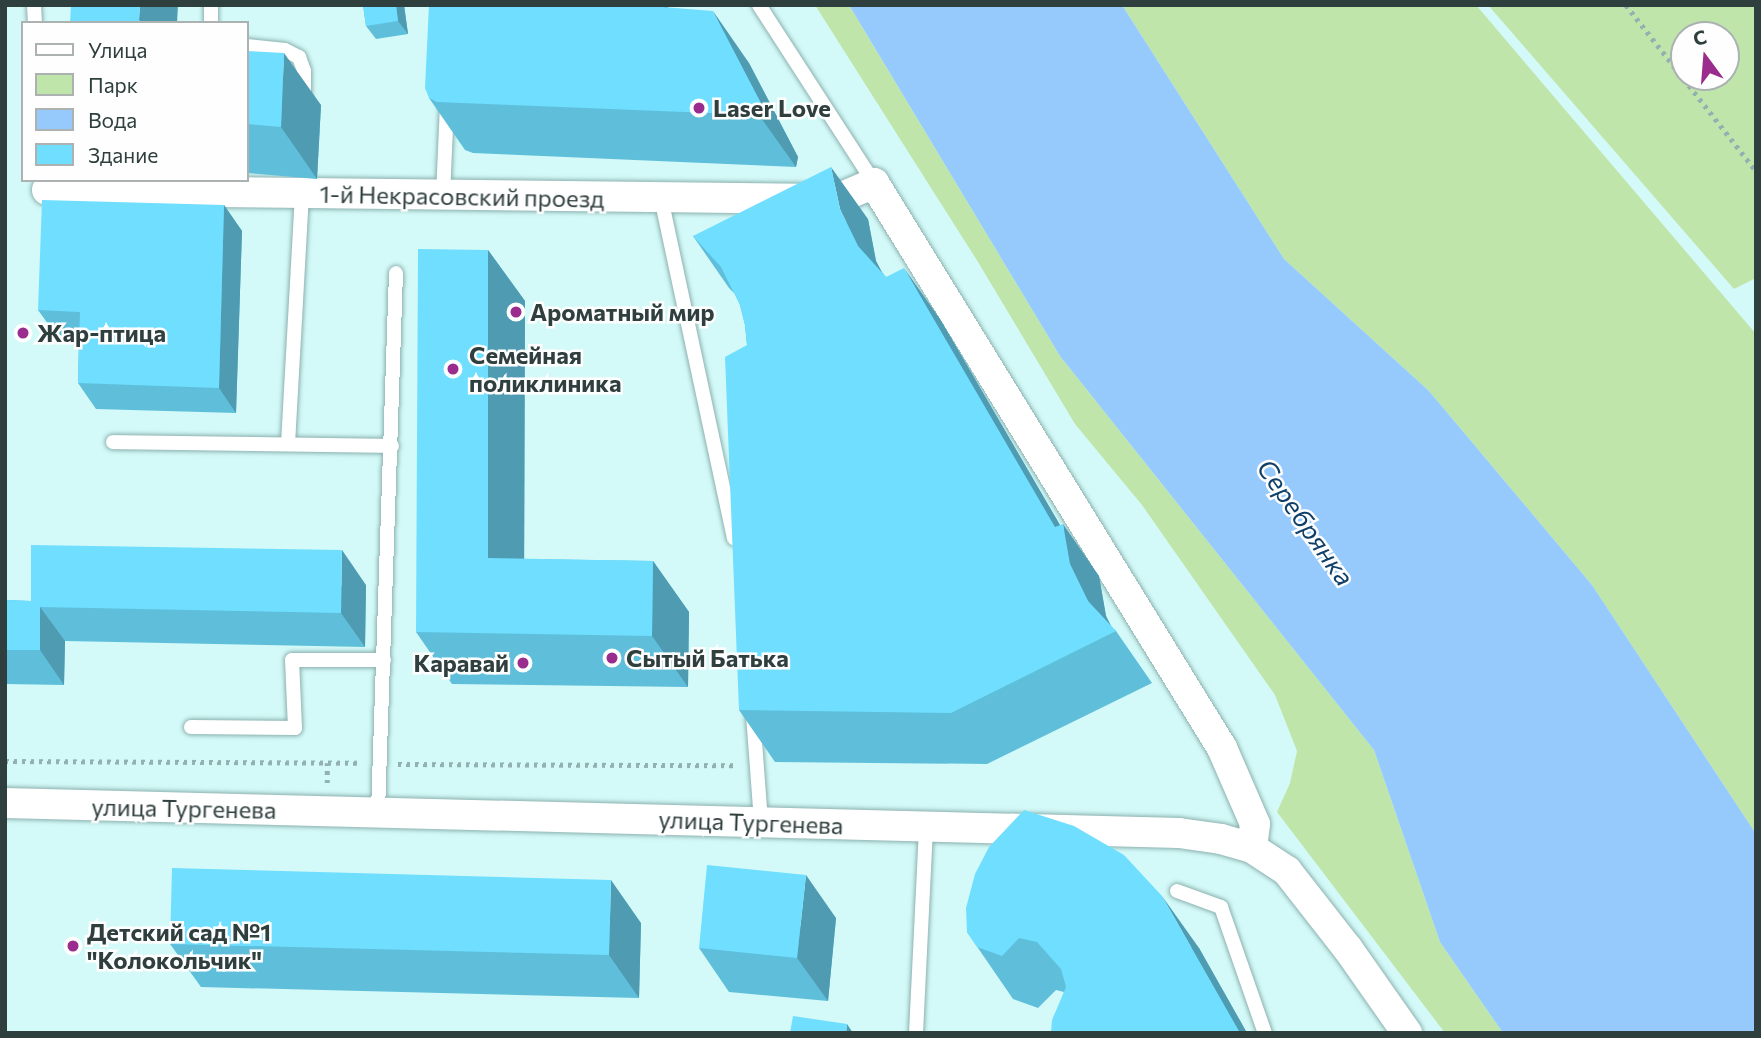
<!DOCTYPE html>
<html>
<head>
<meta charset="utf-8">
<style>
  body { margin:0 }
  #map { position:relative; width:1761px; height:1038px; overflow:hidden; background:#d3faf8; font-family:Commissioner,sans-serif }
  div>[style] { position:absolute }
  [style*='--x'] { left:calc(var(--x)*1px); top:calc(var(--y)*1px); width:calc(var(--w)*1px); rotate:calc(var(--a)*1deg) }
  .green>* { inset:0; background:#bfe5ab }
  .water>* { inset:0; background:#97cafc }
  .path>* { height:4.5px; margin-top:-2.25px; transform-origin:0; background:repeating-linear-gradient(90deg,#93b1b0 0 3.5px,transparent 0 8.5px) }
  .roads { filter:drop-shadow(0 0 2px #8cb1af) drop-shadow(0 0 2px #8cb1af) }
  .lane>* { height:14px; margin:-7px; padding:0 7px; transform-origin:7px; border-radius:7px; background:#fff }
  .street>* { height:30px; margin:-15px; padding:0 15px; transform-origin:15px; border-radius:15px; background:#fff }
  .wall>* { inset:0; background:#5fbfdb }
  .shaded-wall>* { inset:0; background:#4e9bb2 }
  .building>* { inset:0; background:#6fdeff }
  .dots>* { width:19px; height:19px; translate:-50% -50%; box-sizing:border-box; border:4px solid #fefefe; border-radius:50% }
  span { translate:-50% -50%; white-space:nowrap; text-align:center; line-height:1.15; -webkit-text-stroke:5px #fefefe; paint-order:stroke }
  .poi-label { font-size:24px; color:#2f3f3e; font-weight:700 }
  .left { translate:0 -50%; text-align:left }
  .right { translate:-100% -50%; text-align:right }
  .street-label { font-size:24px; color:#2f3f3e }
  .water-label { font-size:26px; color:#0f3f67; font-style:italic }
  .frame { position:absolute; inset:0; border:7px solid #2f3f3e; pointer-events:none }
  .legend { position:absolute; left:21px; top:21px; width:228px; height:161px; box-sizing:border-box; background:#fefefe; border:2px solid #abb2b1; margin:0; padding:9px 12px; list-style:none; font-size:21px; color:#2f3f3e }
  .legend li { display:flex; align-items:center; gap:14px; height:35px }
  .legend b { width:35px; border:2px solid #abb2b1 }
  .north { position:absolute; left:1670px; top:21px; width:70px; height:70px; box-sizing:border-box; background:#fefefe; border:2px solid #abb2b1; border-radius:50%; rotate:344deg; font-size:19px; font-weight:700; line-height:28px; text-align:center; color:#2f3f3e }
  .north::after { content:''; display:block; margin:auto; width:24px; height:32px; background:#992c8d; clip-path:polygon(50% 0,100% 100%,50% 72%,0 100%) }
</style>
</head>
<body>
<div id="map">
  <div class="green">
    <i style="clip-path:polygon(815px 5px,849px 5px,1060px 356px,1374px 750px,1440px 942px,1503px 1033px,1445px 1033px,1277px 812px,1290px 783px,1297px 751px,1275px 695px,1142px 505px,1075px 424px,978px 262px)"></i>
    <i style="clip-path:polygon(1122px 5px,1476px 5px,1756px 334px,1756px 834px,1592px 585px,1429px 391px,1284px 259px)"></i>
    <i style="clip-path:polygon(evenodd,1488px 5px,1756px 5px,1756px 278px,1734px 289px,1488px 5px,1684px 35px,1726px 35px,1726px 77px,1684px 77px,1684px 35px)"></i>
  </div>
  <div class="water">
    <i style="clip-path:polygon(849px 5px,1122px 5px,1284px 259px,1429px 391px,1592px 585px,1756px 834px,1756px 1033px,1503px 1033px,1440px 942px,1374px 750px,1060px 356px)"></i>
  </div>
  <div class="path">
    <i style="--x:1626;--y:5;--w:211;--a:51.9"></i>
    <i style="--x:5;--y:761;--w:356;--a:0.3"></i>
    <i style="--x:398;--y:764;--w:338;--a:0.2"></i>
    <i style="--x:327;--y:783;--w:20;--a:-90"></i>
  </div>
  <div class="roads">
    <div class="lane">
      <i style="--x:34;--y:5;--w:18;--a:87"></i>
      <i style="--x:759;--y:5;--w:212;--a:57.1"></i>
      <i style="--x:211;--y:23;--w:18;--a:-90"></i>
      <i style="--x:247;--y:46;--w:38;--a:6"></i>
      <i style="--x:285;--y:50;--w:16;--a:27"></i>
      <i style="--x:299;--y:57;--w:15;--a:70"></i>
      <i style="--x:304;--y:71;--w:28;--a:90"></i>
      <i style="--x:443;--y:196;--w:93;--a:-87.5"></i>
      <i style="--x:661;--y:198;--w:348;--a:77.9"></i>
      <i style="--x:113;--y:442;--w:279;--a:0.8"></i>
      <i style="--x:288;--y:444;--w:254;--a:-86.8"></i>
      <i style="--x:753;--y:715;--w:107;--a:85.7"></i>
      <i style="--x:191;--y:727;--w:104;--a:0.6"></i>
      <i style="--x:295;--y:728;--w:68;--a:-92.5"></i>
      <i style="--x:292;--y:660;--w:92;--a:0"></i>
      <i style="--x:378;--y:812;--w:539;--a:-88.09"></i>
      <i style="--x:1177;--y:891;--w:47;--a:20"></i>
      <i style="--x:1221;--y:907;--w:133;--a:70.8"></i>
      <i style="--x:916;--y:1033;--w:206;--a:-87.2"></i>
    </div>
    <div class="street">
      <i style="--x:47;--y:190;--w:778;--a:0.66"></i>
      <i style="--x:825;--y:199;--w:19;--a:-9"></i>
      <i style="--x:844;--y:196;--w:33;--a:-23"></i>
      <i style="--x:874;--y:183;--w:664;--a:58.37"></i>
      <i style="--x:1222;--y:748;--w:83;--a:66.5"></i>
      <i style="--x:1255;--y:824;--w:24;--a:97"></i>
      <i style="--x:5;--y:803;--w:1174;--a:1.46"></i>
      <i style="--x:1179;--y:833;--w:42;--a:8.1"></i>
      <i style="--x:1221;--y:839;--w:32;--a:16"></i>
      <i style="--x:1252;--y:848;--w:42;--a:33.3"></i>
      <i style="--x:1287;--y:871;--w:99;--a:52"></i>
      <i style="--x:1348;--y:949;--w:103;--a:54.9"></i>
    </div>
  </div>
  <div class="wall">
    <i style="clip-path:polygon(363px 5px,404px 5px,408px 34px,376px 39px,366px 26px)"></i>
    <i style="clip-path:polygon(668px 8px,749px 63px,798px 157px,796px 167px,473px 153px,465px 150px,429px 98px)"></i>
    <i style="clip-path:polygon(247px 51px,321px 105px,317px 179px,247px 173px)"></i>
    <i style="clip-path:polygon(224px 205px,242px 231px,236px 413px,96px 409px,78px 383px,79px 336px,56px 335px,38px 310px)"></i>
    <i style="clip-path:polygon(868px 219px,876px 261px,882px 272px,886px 277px,940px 319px,1060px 525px,1099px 576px,1106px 616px,1111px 626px,1116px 631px,1152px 683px,987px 764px,775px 762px,739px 710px,747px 345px,745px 325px,740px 305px,735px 294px,729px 288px,693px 236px)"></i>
    <i style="clip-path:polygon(488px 250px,525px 301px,524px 559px,653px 561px,689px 612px,688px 687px,452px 684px,416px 632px)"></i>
    <i style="clip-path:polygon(366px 585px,365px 647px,65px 641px,64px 685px,5px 684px,5px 600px,31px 601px)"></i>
    <i style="clip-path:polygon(836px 918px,828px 1001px,729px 992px,699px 948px)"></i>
    <i style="clip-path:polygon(641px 923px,639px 998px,201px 987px,170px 944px)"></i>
    <i style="clip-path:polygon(967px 932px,1199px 948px,1247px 1033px,1051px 1033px,1064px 992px,1056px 990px,1038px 1008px,1013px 999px)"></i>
  </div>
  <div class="shaded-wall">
    <i style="clip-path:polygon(140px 5px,178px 5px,177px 23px,141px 23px,139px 20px)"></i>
    <i style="clip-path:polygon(396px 5px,404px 5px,408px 34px,398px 21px)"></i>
    <i style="clip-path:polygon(630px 5px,668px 5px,665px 56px)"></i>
    <i style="clip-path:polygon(713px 11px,749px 63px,798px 157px,796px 167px,759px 115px)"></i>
    <i style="clip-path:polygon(284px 53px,321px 105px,317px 179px,281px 127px)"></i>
    <i style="clip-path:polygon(831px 167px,868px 219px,876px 261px,895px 298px,858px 246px,840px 209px)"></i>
    <i style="clip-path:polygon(224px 205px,242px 231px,236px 413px,219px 388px)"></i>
    <i style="clip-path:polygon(488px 250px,525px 301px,524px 610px,488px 558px)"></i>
    <i style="clip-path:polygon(904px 268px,940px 319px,1064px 532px,1063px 524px,1099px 576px,1106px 616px,1114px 632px,1088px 601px,1070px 564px)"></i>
    <i style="clip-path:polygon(342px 550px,366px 585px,365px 647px,341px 613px)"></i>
    <i style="clip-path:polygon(653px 561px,689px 612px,688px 687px,652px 636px)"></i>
    <i style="clip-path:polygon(40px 607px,65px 641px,64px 685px,40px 650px)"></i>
    <i style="clip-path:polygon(806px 875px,836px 918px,828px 1001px,797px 958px)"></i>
    <i style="clip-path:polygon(611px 880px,641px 923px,639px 998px,609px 955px)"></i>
    <i style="clip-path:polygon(1162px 896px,1199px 948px,1247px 1033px,1240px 1033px)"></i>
    <i style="clip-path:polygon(847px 1024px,853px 1033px,846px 1033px)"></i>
  </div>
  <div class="building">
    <i style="clip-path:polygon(71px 5px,140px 5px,139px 20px,142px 23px,70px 23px)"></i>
    <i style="clip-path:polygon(363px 5px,396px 5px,398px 21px,366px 26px)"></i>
    <i style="clip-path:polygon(429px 5px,637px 5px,713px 11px,762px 105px,759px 115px,437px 102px,429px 98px,425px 88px)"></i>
    <i style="clip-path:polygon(247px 51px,284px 53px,281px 127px,247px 124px)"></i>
    <i style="clip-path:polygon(831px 167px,840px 209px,858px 246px,886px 277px,904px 268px,1055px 527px,1063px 524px,1070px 564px,1088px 601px,1116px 631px,951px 713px,739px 710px,725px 357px,747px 345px,745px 325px,740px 305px,721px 267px,693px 236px)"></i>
    <i style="clip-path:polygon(42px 200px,224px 205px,219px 388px,78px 383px,80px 312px,38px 310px)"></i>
    <i style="clip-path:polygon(418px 249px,488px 250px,488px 558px,653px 561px,652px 636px,416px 632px)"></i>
    <i style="clip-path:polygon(31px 545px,342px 550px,341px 613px,40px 607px,40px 650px,5px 650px,5px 600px,31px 601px)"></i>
    <i style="clip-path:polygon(1024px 810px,1074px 826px,1124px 855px,1162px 896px,1240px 1033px,1051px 1033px,1052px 1020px,1066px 987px,1061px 969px,1037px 942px,1019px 938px,1002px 956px,977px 947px,967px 932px,966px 908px,975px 874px,989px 847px)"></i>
    <i style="clip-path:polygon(707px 865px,806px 875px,797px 958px,699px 948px)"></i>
    <i style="clip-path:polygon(172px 868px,611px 880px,609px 955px,170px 944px)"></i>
    <i style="clip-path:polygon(793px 1016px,847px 1024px,846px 1033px,790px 1033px)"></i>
  </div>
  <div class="dots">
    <i style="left:699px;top:108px;background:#992c8d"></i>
    <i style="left:516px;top:312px;background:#992c8d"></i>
    <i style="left:23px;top:333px;background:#992c8d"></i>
    <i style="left:453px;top:369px;background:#992c8d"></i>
    <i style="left:612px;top:658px;background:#992c8d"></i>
    <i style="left:523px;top:663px;background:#992c8d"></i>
    <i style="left:73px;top:946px;background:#992c8d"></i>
  </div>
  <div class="poi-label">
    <span class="left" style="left:713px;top:108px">Laser Love</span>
    <span class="left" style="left:530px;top:312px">Ароматный мир</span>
    <span class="left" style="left:37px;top:333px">Жар-птица</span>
    <span class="left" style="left:469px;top:369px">Семейная<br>поликлиника</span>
    <span class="left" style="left:626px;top:658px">Сытый Батька</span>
    <span class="right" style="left:509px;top:663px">Каравай</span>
    <span class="left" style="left:87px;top:946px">Детский сад №1<br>"Колокольчик"</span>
  </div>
  <div class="street-label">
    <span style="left:462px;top:196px;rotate:1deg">1-й Некрасовский проезд</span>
    <span style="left:184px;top:808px;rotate:1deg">улица Тургенева</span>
    <span style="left:751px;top:822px;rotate:2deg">улица Тургенева</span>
  </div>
  <div class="water-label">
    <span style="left:1306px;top:522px;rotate:55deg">Серебрянка</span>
  </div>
  <div class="frame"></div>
  <ul class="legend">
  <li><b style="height:9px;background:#fff"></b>Улица</li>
  <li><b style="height:19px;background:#bfe5ab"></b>Парк</li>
  <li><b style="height:19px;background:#97cafc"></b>Вода</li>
  <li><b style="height:19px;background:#6fdeff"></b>Здание</li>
  </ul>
  <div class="north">С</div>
</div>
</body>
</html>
